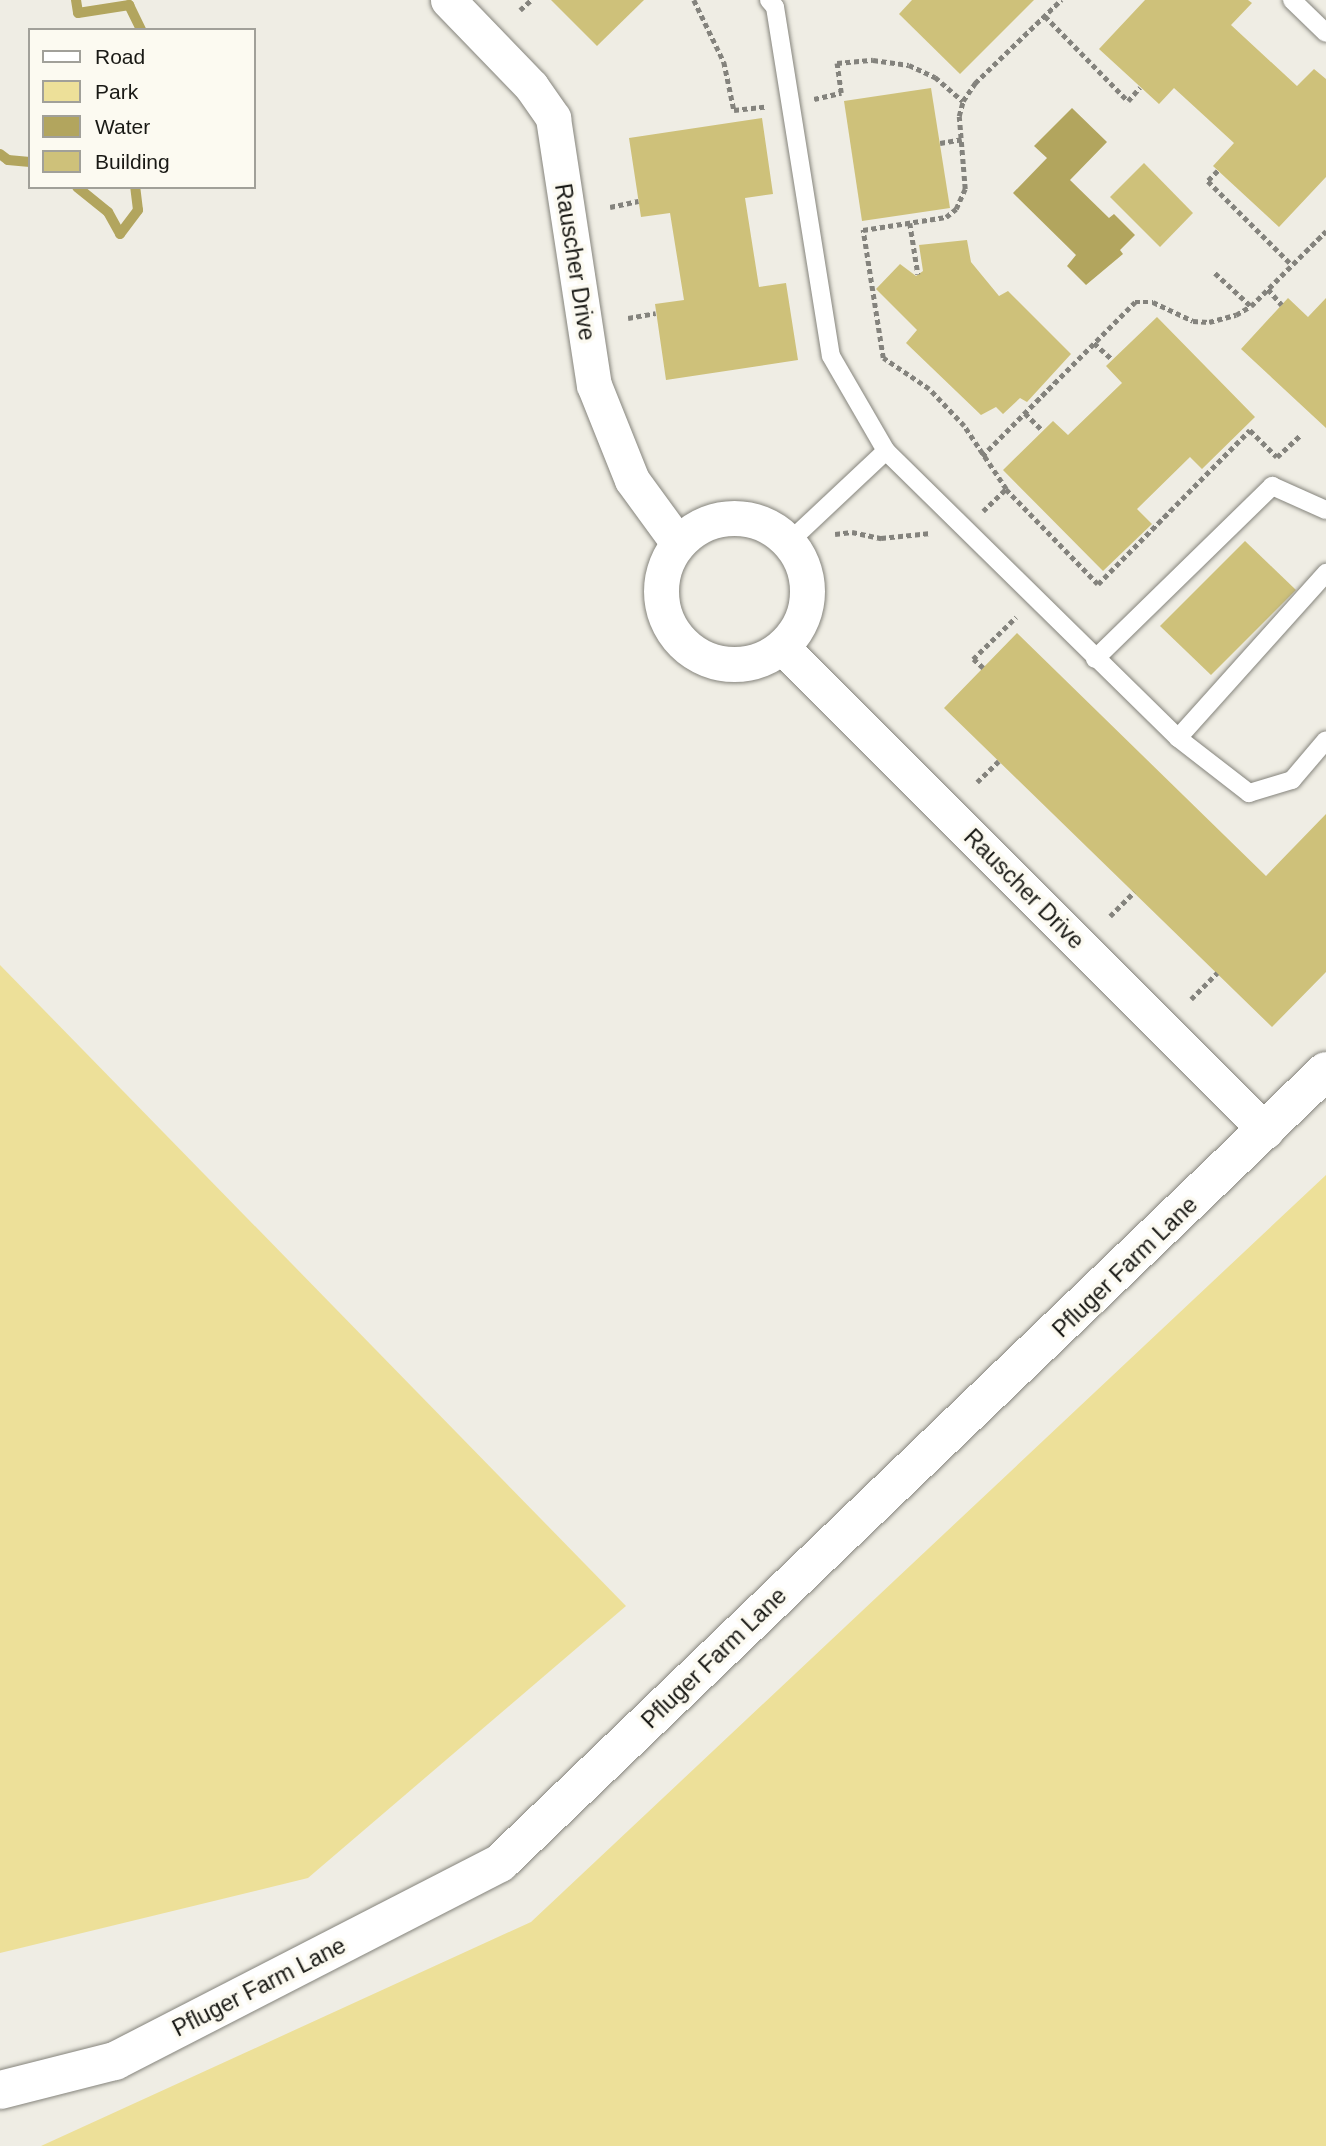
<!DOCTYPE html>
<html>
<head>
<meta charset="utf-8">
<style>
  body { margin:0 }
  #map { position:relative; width:1326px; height:2146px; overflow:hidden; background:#efede4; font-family:Helvetica,sans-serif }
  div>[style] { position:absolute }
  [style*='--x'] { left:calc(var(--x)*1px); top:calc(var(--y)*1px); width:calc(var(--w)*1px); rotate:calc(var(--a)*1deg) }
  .green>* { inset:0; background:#ede099 }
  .water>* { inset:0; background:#b2a55e }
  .stream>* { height:10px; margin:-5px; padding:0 5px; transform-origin:5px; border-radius:5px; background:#b2a55e }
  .building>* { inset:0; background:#cec17a }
  .path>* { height:4.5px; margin-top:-2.25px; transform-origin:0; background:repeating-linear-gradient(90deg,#84837d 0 5px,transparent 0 8.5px) }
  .roads { filter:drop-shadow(0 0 2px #85847c) drop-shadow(0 0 2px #85847c) }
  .service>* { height:18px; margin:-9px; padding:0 9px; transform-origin:9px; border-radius:9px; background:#fff }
  .minor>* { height:35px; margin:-17.5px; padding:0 17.5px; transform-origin:17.5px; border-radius:17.5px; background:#fff }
  .minor>.ring { margin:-17.5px; padding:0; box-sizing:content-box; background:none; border:35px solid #fff; border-radius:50% }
  .tertiary>* { height:38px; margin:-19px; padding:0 19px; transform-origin:19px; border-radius:19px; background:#fff }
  span { translate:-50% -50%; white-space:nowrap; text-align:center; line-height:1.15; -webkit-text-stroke:7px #fcfaf1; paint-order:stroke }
  .street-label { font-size:23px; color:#191915 }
  .legend { position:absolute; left:28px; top:28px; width:228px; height:161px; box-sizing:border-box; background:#fcfaf1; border:2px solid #a1a099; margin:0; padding:9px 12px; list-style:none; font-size:21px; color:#191915 }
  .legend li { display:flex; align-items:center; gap:14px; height:35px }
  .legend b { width:35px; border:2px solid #a1a099 }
</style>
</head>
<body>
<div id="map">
  <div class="green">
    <i style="clip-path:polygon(0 965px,626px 1606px,308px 1878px,0 1953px)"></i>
    <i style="clip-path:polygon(1326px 1175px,1326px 2146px,41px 2146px,531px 1922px)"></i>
  </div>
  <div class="water">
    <i style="clip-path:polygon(1072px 108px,1107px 142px,1070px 180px,1109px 218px,1114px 214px,1135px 235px,1120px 250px,1123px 254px,1086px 285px,1067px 266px,1076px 255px,1013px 193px,1047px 158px,1034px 146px)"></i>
  </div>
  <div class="stream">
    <i style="--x:76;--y:0;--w:13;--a:81"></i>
    <i style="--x:78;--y:13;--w:52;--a:-8.9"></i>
    <i style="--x:129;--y:5;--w:28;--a:64"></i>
    <i style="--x:0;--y:154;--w:10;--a:37"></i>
    <i style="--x:8;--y:160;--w:22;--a:5"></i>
    <i style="--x:77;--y:187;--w:40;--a:39"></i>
    <i style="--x:108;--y:212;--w:25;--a:61"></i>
    <i style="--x:120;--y:234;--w:30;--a:-53"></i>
    <i style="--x:138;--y:210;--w:23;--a:-97"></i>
  </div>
  <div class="building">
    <i style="clip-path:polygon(551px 0,644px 0,597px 46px)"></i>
    <i style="clip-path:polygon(912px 0,1034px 0,960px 74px,899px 14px)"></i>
    <i style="clip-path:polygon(1145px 0,1248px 0,1252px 3px,1231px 25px,1297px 86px,1314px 69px,1326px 79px,1326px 177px,1279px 227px,1213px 166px,1234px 143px,1174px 88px,1159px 104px,1099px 49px)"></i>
    <i style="clip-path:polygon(931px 88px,950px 208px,862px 221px,844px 101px)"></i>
    <i style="clip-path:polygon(762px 118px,773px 194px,745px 198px,759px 287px,786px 283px,798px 360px,666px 380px,655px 304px,684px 300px,670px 213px,641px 217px,629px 138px)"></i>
    <i style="clip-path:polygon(1144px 163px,1193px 213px,1160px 247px,1110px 197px)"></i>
    <i style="clip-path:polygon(967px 240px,971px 262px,999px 296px,1008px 291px,1071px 354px,1027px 402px,1020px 398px,1003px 414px,996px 407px,981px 415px,906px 343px,917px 330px,876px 289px,900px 264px,916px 276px,923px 271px,919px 245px)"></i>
    <i style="clip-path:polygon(1288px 298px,1308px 317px,1326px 298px,1326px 428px,1241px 349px)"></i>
    <i style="clip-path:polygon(1157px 317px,1255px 417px,1202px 469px,1190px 457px,1137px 509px,1152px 524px,1103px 571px,1003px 470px,1053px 421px,1068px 435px,1122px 383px,1106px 366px)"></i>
    <i style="clip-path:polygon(1245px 541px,1296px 590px,1211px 675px,1160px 626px)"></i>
    <i style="clip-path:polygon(1017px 633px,1266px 876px,1326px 814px,1326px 972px,1272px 1027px,944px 708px)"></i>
  </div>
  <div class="path">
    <i style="--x:694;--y:0;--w:69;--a:64.2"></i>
    <i style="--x:724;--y:62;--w:49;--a:78.2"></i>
    <i style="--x:734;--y:110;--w:31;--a:-6"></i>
    <i style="--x:520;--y:10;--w:15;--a:-42"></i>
    <i style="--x:1045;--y:16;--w:119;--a:45.7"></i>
    <i style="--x:1128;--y:101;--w:18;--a:-49"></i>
    <i style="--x:814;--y:99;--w:28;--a:-13"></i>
    <i style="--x:841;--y:93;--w:30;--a:-98"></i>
    <i style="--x:837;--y:63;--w:36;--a:-5"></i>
    <i style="--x:873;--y:60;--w:36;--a:8"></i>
    <i style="--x:909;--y:65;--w:29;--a:25"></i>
    <i style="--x:935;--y:77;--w:37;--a:41"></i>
    <i style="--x:940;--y:143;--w:22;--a:-10"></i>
    <i style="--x:1218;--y:171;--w:14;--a:135"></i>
    <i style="--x:1208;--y:181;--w:119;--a:45"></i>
    <i style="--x:610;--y:207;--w:29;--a:-12"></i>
    <i style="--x:910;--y:223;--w:52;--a:81.1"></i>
    <i style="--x:1215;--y:273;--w:49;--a:42.5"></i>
    <i style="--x:1268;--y:289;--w:21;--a:49"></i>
    <i style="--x:628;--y:318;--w:28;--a:-10"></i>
    <i style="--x:1094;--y:343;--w:25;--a:42"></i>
    <i style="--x:1025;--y:413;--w:25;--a:45"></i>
    <i style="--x:982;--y:456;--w:217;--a:-45.2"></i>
    <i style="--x:1135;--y:302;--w:18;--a:0"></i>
    <i style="--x:1153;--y:302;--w:44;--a:25.4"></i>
    <i style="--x:1193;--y:321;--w:16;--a:4"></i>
    <i style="--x:1209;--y:322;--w:28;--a:-15"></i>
    <i style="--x:1236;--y:315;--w:17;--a:-31"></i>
    <i style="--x:1251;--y:306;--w:106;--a:-45"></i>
    <i style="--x:1006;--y:489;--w:132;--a:45.9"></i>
    <i style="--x:1098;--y:584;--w:216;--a:-45.4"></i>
    <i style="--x:1250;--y:430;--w:38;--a:45"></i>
    <i style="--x:1277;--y:457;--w:33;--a:-43"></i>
    <i style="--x:983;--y:511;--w:32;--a:-44"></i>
    <i style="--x:1006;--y:489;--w:76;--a:-123.7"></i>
    <i style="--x:964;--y:426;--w:51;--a:-133.4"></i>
    <i style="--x:929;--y:389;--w:55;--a:-146"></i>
    <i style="--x:883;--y:358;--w:130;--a:-98.9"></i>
    <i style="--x:863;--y:230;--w:84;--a:-8.9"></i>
    <i style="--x:946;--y:217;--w:13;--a:-39"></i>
    <i style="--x:956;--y:209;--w:22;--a:-66"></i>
    <i style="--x:965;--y:189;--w:73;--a:-94.7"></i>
    <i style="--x:959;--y:116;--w:16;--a:-75"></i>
    <i style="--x:963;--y:101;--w:22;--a:-56"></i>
    <i style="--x:975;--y:83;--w:120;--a:-44"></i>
    <i style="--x:835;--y:534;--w:17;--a:-7"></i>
    <i style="--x:852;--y:532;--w:30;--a:12"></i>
    <i style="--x:881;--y:538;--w:50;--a:-5.7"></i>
    <i style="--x:983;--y:668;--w:13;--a:-138"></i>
    <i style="--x:973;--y:659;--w:60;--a:-44.3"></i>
    <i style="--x:977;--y:782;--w:30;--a:-44"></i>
    <i style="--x:1110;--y:916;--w:34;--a:-45"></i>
    <i style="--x:1191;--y:999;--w:37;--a:-45"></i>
  </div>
  <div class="roads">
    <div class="service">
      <i style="--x:769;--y:0;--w:9;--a:49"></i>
      <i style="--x:775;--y:7;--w:353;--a:80.9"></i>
      <i style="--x:831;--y:356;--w:110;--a:59.9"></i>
      <i style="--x:886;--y:451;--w:409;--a:44.5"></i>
      <i style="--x:1178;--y:738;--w:90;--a:37.8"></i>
      <i style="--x:1249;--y:793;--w:45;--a:-16.8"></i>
      <i style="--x:1292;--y:780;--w:52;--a:-49.6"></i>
      <i style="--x:1292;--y:0;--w:47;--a:44.1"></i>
      <i style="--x:789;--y:542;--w:133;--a:-43.2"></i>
      <i style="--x:1095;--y:659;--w:248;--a:-44.3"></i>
      <i style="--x:1272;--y:486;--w:59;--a:24"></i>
      <i style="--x:1178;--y:738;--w:222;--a:-48.1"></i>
    </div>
    <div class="minor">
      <i style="--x:448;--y:0;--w:120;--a:46"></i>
      <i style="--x:531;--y:86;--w:39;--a:55"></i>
      <i style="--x:553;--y:118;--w:270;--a:81.3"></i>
      <i style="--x:594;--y:385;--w:102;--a:68.2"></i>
      <i style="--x:632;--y:480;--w:78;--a:53.9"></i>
      <i class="ring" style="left:661px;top:518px;width:111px;height:111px"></i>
      <i style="--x:782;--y:647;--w:684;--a:45"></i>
    </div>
    <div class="tertiary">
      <i style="--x:0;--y:2090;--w:119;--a:-14.2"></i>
      <i style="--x:115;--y:2061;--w:433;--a:-27.2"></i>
      <i style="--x:500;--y:1863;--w:1144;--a:-43.8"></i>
    </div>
  </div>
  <div class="street-label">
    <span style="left:575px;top:262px;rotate:81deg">Rauscher Drive</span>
    <span style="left:1024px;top:889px;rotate:45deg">Rauscher Drive</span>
    <span style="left:1125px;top:1267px;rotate:-44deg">Pfluger Farm Lane</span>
    <span style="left:714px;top:1658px;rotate:-44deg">Pfluger Farm Lane</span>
    <span style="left:259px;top:1987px;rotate:-27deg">Pfluger Farm Lane</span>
  </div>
  <ul class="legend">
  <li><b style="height:9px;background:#fff"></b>Road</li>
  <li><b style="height:19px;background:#ede099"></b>Park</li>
  <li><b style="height:19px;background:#b2a55e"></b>Water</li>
  <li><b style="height:19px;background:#cec17a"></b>Building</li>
  </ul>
</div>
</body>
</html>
